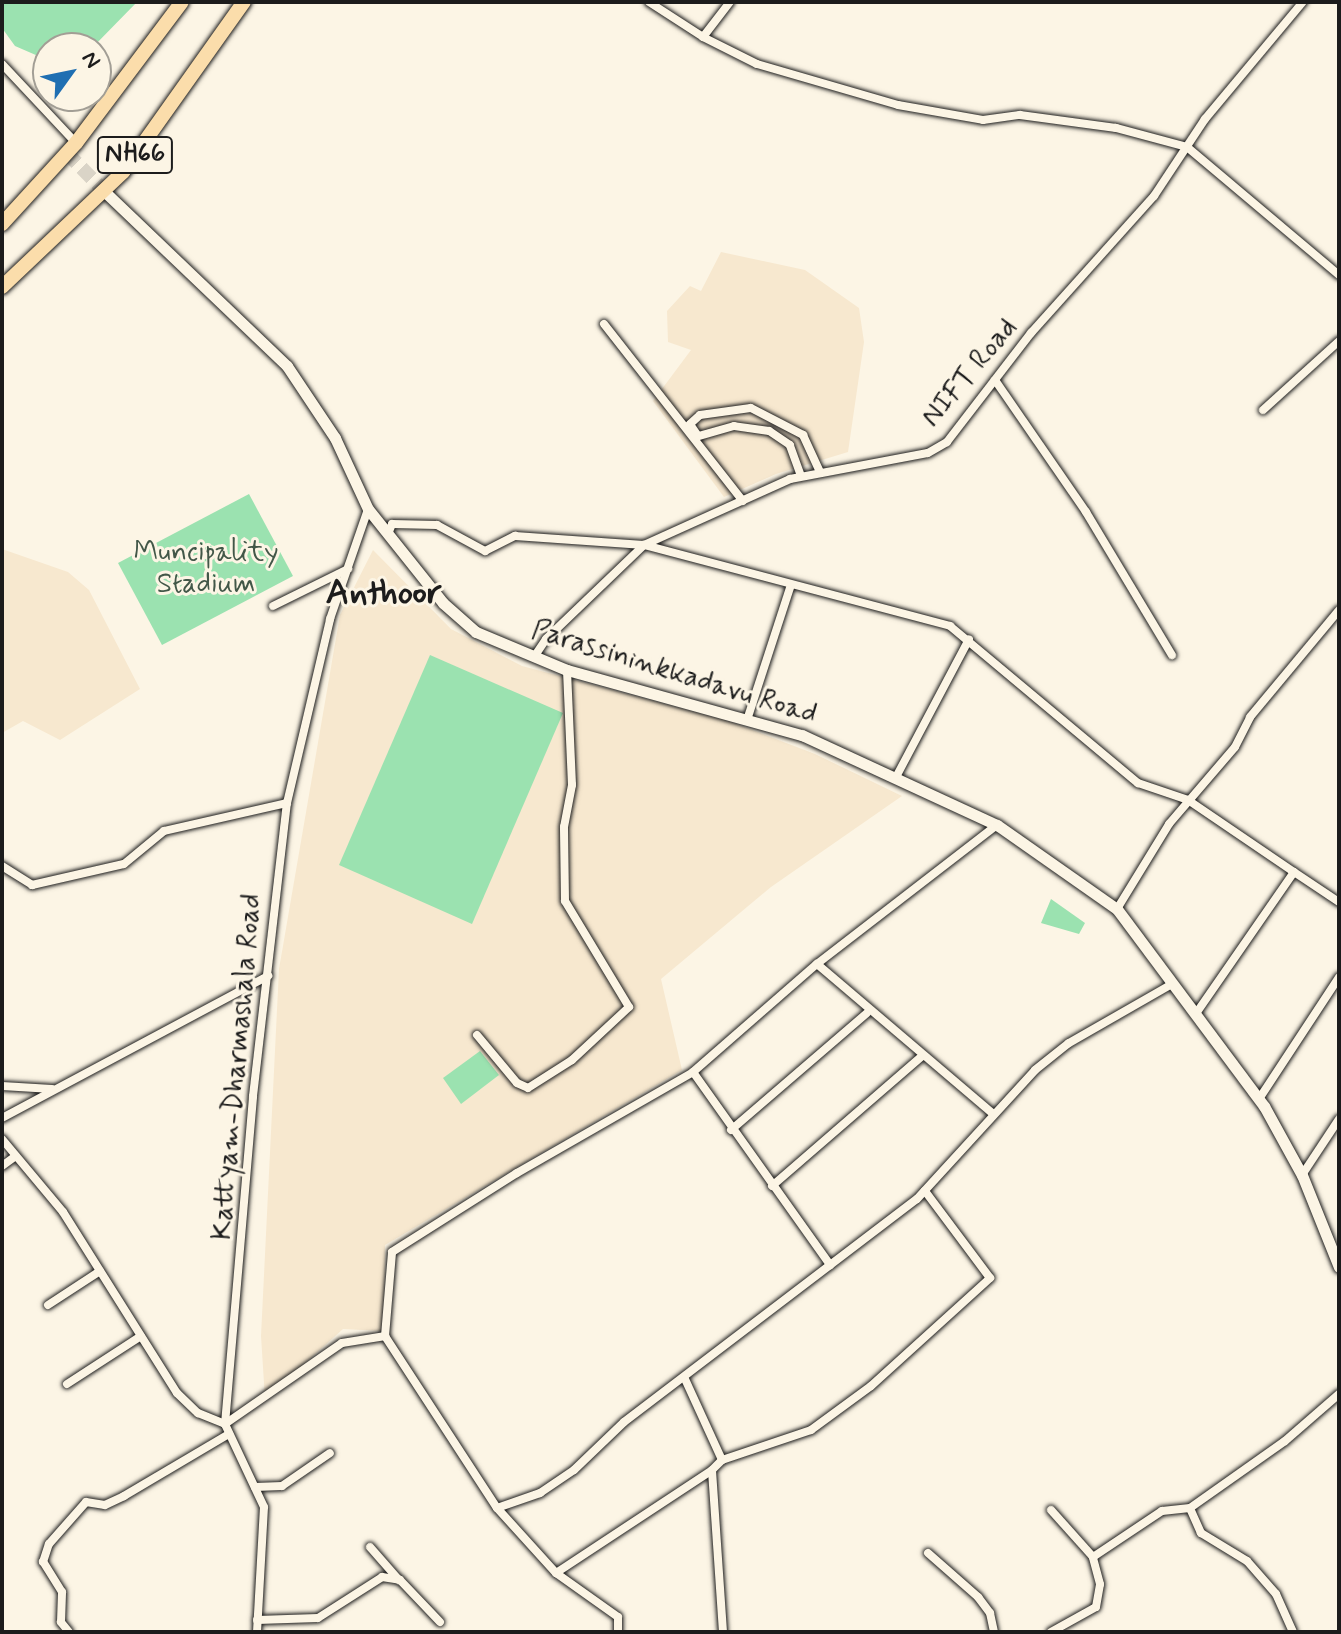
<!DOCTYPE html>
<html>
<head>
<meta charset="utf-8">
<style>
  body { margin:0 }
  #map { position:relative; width:1341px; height:1634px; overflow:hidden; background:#fcf5e5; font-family:Mynerve,sans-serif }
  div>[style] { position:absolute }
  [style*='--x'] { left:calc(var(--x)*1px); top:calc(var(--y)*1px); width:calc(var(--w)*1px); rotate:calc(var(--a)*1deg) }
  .built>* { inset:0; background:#f7e8cf }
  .green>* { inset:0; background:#9be2b0 }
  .highway-tunnel>* { height:14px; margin-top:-7px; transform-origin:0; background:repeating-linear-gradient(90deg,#dad4c7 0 14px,transparent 0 21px) }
  .roads { filter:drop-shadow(0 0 2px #1c1c1c) drop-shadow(0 0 2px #1c1c1c) }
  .street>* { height:8px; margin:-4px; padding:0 4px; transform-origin:4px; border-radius:4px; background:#fcf5e5 }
  .secondary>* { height:11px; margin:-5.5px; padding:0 5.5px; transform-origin:5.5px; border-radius:5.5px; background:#fcf5e5 }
  .highway>* { height:14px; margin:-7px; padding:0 7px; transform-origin:7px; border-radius:7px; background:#fbddab }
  span { translate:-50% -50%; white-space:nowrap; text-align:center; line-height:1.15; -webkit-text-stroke:6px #fcf5e5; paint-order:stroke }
  .shield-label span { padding:2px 6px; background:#fcf5e5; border:2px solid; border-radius:6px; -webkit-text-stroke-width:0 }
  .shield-label { font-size:26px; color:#1c1c1c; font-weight:700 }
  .street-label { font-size:28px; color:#1c1c1c }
  .park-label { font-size:28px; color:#425748 }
  .district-label { font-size:36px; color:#1c1c1c; font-weight:700 }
  .frame { position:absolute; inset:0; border:4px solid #1c1c1c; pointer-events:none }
  .north { position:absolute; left:32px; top:32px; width:80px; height:80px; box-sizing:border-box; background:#fcf5e5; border:2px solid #a29e95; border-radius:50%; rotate:57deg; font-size:22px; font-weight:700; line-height:32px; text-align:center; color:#1c1c1c }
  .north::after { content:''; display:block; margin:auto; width:28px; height:36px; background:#1f6fb2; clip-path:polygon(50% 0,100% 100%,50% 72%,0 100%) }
</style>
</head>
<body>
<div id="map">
  <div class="built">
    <i style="clip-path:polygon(721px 252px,805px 270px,859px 308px,864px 342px,848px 452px,776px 474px,724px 497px,653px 401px,691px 350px,668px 342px,667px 311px,690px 286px,701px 291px)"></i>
    <i style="clip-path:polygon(2px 549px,68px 572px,89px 590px,140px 689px,60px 740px,23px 721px,2px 733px)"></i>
    <i style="clip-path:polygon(373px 550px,451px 629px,522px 666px,729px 721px,815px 754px,902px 796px,771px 887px,661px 979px,682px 1070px,385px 1245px,384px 1331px,343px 1329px,265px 1399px,261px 1336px,279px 969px,340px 615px)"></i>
  </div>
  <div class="green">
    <i style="clip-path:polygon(2px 2px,137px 2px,92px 48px,48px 48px,45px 59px,15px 46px,2px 28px)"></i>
    <i style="clip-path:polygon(249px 494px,293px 576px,162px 645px,118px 563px)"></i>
    <i style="clip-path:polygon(430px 655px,563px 713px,472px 924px,339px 865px)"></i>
    <i style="clip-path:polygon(1051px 899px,1085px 923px,1079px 934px,1041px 923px)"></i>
    <i style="clip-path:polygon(480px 1051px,499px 1075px,461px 1104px,443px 1078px)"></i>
  </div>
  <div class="highway-tunnel">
    <i style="--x:67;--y:153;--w:54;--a:45.7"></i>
  </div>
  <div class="roads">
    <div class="street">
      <i style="--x:649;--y:2;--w:64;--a:32.9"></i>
      <i style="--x:703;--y:37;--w:44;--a:-52.4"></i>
      <i style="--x:703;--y:37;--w:60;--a:26.6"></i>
      <i style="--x:757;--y:64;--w:147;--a:16.2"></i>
      <i style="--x:898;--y:105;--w:86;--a:10"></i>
      <i style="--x:983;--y:120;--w:37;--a:-8"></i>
      <i style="--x:1020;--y:115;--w:97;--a:7.7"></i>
      <i style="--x:1116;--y:128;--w:73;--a:15"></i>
      <i style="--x:1187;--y:147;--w:199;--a:40.1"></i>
      <i style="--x:2;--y:64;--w:108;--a:46.9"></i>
      <i style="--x:604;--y:324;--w:225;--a:51.9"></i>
      <i style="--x:995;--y:380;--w:160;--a:55.4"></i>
      <i style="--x:1086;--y:512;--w:167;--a:59"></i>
      <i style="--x:1263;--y:410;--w:103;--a:-42.2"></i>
      <i style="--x:801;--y:476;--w:33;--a:-110"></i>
      <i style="--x:790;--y:445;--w:25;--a:-146"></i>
      <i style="--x:769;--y:431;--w:35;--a:-172"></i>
      <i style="--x:734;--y:426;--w:37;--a:164"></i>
      <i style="--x:698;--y:436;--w:14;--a:-124"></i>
      <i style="--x:690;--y:424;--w:13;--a:-42"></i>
      <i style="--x:700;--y:415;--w:51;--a:-7.8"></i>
      <i style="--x:751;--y:408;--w:59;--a:27.4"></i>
      <i style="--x:803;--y:435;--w:41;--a:65.3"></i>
      <i style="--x:388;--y:534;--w:11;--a:-68"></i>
      <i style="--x:392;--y:524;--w:45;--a:1.3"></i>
      <i style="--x:437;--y:525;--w:55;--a:28.4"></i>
      <i style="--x:485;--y:551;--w:34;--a:-27"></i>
      <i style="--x:515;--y:536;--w:129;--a:4"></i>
      <i style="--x:644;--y:545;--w:317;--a:14.8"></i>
      <i style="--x:950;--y:626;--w:245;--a:39.9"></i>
      <i style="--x:1138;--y:783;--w:53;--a:18.8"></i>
      <i style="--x:1188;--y:800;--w:128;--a:34.2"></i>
      <i style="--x:1294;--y:872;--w:170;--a:124.7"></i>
      <i style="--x:273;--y:606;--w:84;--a:-26.3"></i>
      <i style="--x:534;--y:657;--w:22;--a:-56"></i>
      <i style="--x:546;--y:639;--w:136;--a:-43.8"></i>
      <i style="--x:644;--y:545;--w:160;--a:-24.3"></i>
      <i style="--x:790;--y:479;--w:140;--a:-10.7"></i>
      <i style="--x:928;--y:453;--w:22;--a:-30"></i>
      <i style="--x:947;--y:442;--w:138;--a:-52.4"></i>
      <i style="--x:1031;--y:333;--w:184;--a:-48.1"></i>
      <i style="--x:1154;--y:196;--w:92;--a:-56.5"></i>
      <i style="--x:1205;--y:119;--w:153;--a:-50.1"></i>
      <i style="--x:748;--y:717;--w:139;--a:-72"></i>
      <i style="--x:895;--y:779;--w:158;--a:-62.1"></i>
      <i style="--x:2;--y:866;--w:36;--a:32"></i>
      <i style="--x:32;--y:885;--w:94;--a:-12.9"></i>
      <i style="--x:124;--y:864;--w:52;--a:-39.5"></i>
      <i style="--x:164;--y:831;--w:126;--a:-12.8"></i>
      <i style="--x:1294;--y:872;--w:54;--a:33.7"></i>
      <i style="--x:1117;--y:909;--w:100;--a:-58.5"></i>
      <i style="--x:1169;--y:824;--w:101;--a:-49.4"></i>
      <i style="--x:1235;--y:747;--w:34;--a:-63"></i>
      <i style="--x:1250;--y:717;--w:139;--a:-50.2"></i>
      <i style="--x:817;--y:964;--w:230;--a:40.4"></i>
      <i style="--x:477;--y:1035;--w:62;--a:50.2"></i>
      <i style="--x:517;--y:1083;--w:12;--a:24"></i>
      <i style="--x:528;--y:1088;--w:52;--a:-32.5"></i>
      <i style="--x:572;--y:1060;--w:78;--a:-42.9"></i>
      <i style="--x:629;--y:1007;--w:124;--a:-121.1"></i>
      <i style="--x:565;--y:901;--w:74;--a:-90.8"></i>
      <i style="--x:564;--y:827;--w:43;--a:-79.2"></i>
      <i style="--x:572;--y:785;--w:115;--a:-92.5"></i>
      <i style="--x:693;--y:1072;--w:237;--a:54.6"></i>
      <i style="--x:2;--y:1086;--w:50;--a:3.4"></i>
      <i style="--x:1259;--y:1099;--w:146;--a:-56.7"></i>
      <i style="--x:2;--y:1118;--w:302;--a:-28.1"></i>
      <i style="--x:731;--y:1130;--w:179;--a:-40.7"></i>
      <i style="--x:2;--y:1139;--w:95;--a:50.1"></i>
      <i style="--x:63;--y:1212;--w:214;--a:57.8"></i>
      <i style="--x:177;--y:1393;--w:29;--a:44"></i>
      <i style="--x:198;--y:1413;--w:29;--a:22"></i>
      <i style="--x:225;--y:1424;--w:142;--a:-34.7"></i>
      <i style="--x:342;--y:1343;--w:44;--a:-9.2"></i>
      <i style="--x:2;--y:1166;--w:14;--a:-36"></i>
      <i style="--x:1302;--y:1175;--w:67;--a:-56.5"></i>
      <i style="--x:772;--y:1186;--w:198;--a:-40.9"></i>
      <i style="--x:48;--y:1305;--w:62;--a:-33.2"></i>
      <i style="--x:685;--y:1379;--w:89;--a:65.4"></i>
      <i style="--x:67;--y:1384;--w:88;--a:-33"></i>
      <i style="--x:255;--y:1487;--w:27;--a:-2"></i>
      <i style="--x:282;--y:1486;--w:58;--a:-34.5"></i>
      <i style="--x:497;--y:1508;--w:205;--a:-123.1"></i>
      <i style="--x:385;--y:1336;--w:84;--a:-85.2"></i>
      <i style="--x:392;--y:1252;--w:148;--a:-32.3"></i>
      <i style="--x:517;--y:1173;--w:203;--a:-29.8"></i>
      <i style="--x:693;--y:1072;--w:164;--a:-41.1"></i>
      <i style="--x:817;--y:964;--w:227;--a:-37.7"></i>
      <i style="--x:1051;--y:1510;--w:63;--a:48.2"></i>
      <i style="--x:370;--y:1547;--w:44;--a:48.7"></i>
      <i style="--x:928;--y:1553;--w:67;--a:41.3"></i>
      <i style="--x:978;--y:1597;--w:20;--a:53"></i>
      <i style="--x:990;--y:1613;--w:19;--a:78"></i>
      <i style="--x:556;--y:1573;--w:187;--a:-33.4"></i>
      <i style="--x:257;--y:1620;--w:61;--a:-1.9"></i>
      <i style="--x:318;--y:1618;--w:76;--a:-32.6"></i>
      <i style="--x:382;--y:1577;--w:18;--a:9"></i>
      <i style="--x:400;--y:1580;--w:58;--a:46.4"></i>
      <i style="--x:69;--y:1632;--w:13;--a:-129"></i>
      <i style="--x:61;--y:1622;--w:30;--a:-88"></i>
      <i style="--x:62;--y:1592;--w:36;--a:-122"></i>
      <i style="--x:43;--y:1562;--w:19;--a:-72"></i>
      <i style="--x:49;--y:1544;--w:56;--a:-48.6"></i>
      <i style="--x:86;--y:1502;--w:19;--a:9"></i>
      <i style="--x:105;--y:1505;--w:21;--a:-25"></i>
      <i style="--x:124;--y:1496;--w:122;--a:-30.6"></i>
      <i style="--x:257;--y:1632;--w:125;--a:-86.8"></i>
      <i style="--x:264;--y:1507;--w:92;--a:-115.2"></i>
      <i style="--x:225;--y:1424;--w:329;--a:-85.1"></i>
      <i style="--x:253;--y:1096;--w:295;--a:-83.4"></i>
      <i style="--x:287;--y:803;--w:189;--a:-76.8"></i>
      <i style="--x:330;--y:619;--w:116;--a:-70.9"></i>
      <i style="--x:618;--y:1632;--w:15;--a:-90"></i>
      <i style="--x:618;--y:1617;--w:76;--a:-144.6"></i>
      <i style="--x:556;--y:1573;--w:88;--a:-132.2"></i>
      <i style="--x:497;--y:1508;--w:46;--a:-19.2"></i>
      <i style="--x:540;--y:1493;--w:41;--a:-34.1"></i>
      <i style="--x:574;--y:1470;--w:69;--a:-43.8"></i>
      <i style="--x:624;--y:1422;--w:368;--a:-37.3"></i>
      <i style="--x:917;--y:1199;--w:175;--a:-47.5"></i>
      <i style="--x:1035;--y:1070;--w:43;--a:-38.5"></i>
      <i style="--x:1069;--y:1043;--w:119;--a:-29.8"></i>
      <i style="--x:723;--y:1632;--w:162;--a:-93.9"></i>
      <i style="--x:712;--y:1470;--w:14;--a:-45"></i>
      <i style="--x:722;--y:1460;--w:94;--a:-18.6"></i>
      <i style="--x:811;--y:1430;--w:74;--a:-36.3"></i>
      <i style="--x:871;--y:1386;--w:161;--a:-42.2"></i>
      <i style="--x:990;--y:1278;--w:109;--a:-126.8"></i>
      <i style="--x:1051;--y:1632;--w:51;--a:-29.1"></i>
      <i style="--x:1096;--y:1607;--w:23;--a:-80"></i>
      <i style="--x:1100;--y:1584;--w:28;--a:-105"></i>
      <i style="--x:1093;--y:1557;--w:83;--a:-33.7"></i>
      <i style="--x:1162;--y:1511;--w:28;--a:-6"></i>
      <i style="--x:1293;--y:1632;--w:42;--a:-114.1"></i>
      <i style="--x:1276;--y:1594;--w:44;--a:-131.3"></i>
      <i style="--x:1247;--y:1561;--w:54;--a:-148.7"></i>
      <i style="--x:1201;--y:1533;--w:27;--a:-114"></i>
      <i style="--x:1190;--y:1508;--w:116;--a:-35.2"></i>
      <i style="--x:1285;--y:1441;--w:72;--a:-41"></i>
    </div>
    <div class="secondary">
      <i style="--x:105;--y:192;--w:252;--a:43.7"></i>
      <i style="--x:287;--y:366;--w:87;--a:56.3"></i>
      <i style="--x:335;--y:438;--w:78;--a:65.1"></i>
      <i style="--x:368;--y:509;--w:120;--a:51.4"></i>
      <i style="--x:443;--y:603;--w:44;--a:41.3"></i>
      <i style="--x:476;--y:632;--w:99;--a:22.7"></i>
      <i style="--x:567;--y:670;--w:244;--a:15.5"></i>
      <i style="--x:802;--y:735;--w:215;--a:24.8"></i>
      <i style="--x:997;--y:825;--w:146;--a:35"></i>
      <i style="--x:1117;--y:909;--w:246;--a:53.3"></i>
      <i style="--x:1264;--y:1106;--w:79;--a:61.2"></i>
      <i style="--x:1302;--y:1175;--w:99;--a:68.1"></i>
    </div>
    <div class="highway">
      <i style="--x:2;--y:224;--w:110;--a:-47.6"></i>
      <i style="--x:76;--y:143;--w:176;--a:-53.1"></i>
      <i style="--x:2;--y:287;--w:167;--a:-43.5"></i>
      <i style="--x:123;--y:172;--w:209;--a:-54.6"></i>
    </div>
  </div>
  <div class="shield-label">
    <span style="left:135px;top:155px">NH66</span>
  </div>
  <div class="street-label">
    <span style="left:970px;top:373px;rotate:-50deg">NIFT Road</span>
    <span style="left:674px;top:673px;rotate:17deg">Parassininkkadavu Road</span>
    <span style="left:238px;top:1067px;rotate:-85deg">Kattyam-Dharmashala Road</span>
  </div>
  <div class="park-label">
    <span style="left:206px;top:569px">Muncipality<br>Stadium</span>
  </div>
  <div class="district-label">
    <span style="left:384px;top:594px">Anthoor</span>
  </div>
  <div class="frame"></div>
  <div class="north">N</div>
</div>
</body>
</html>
